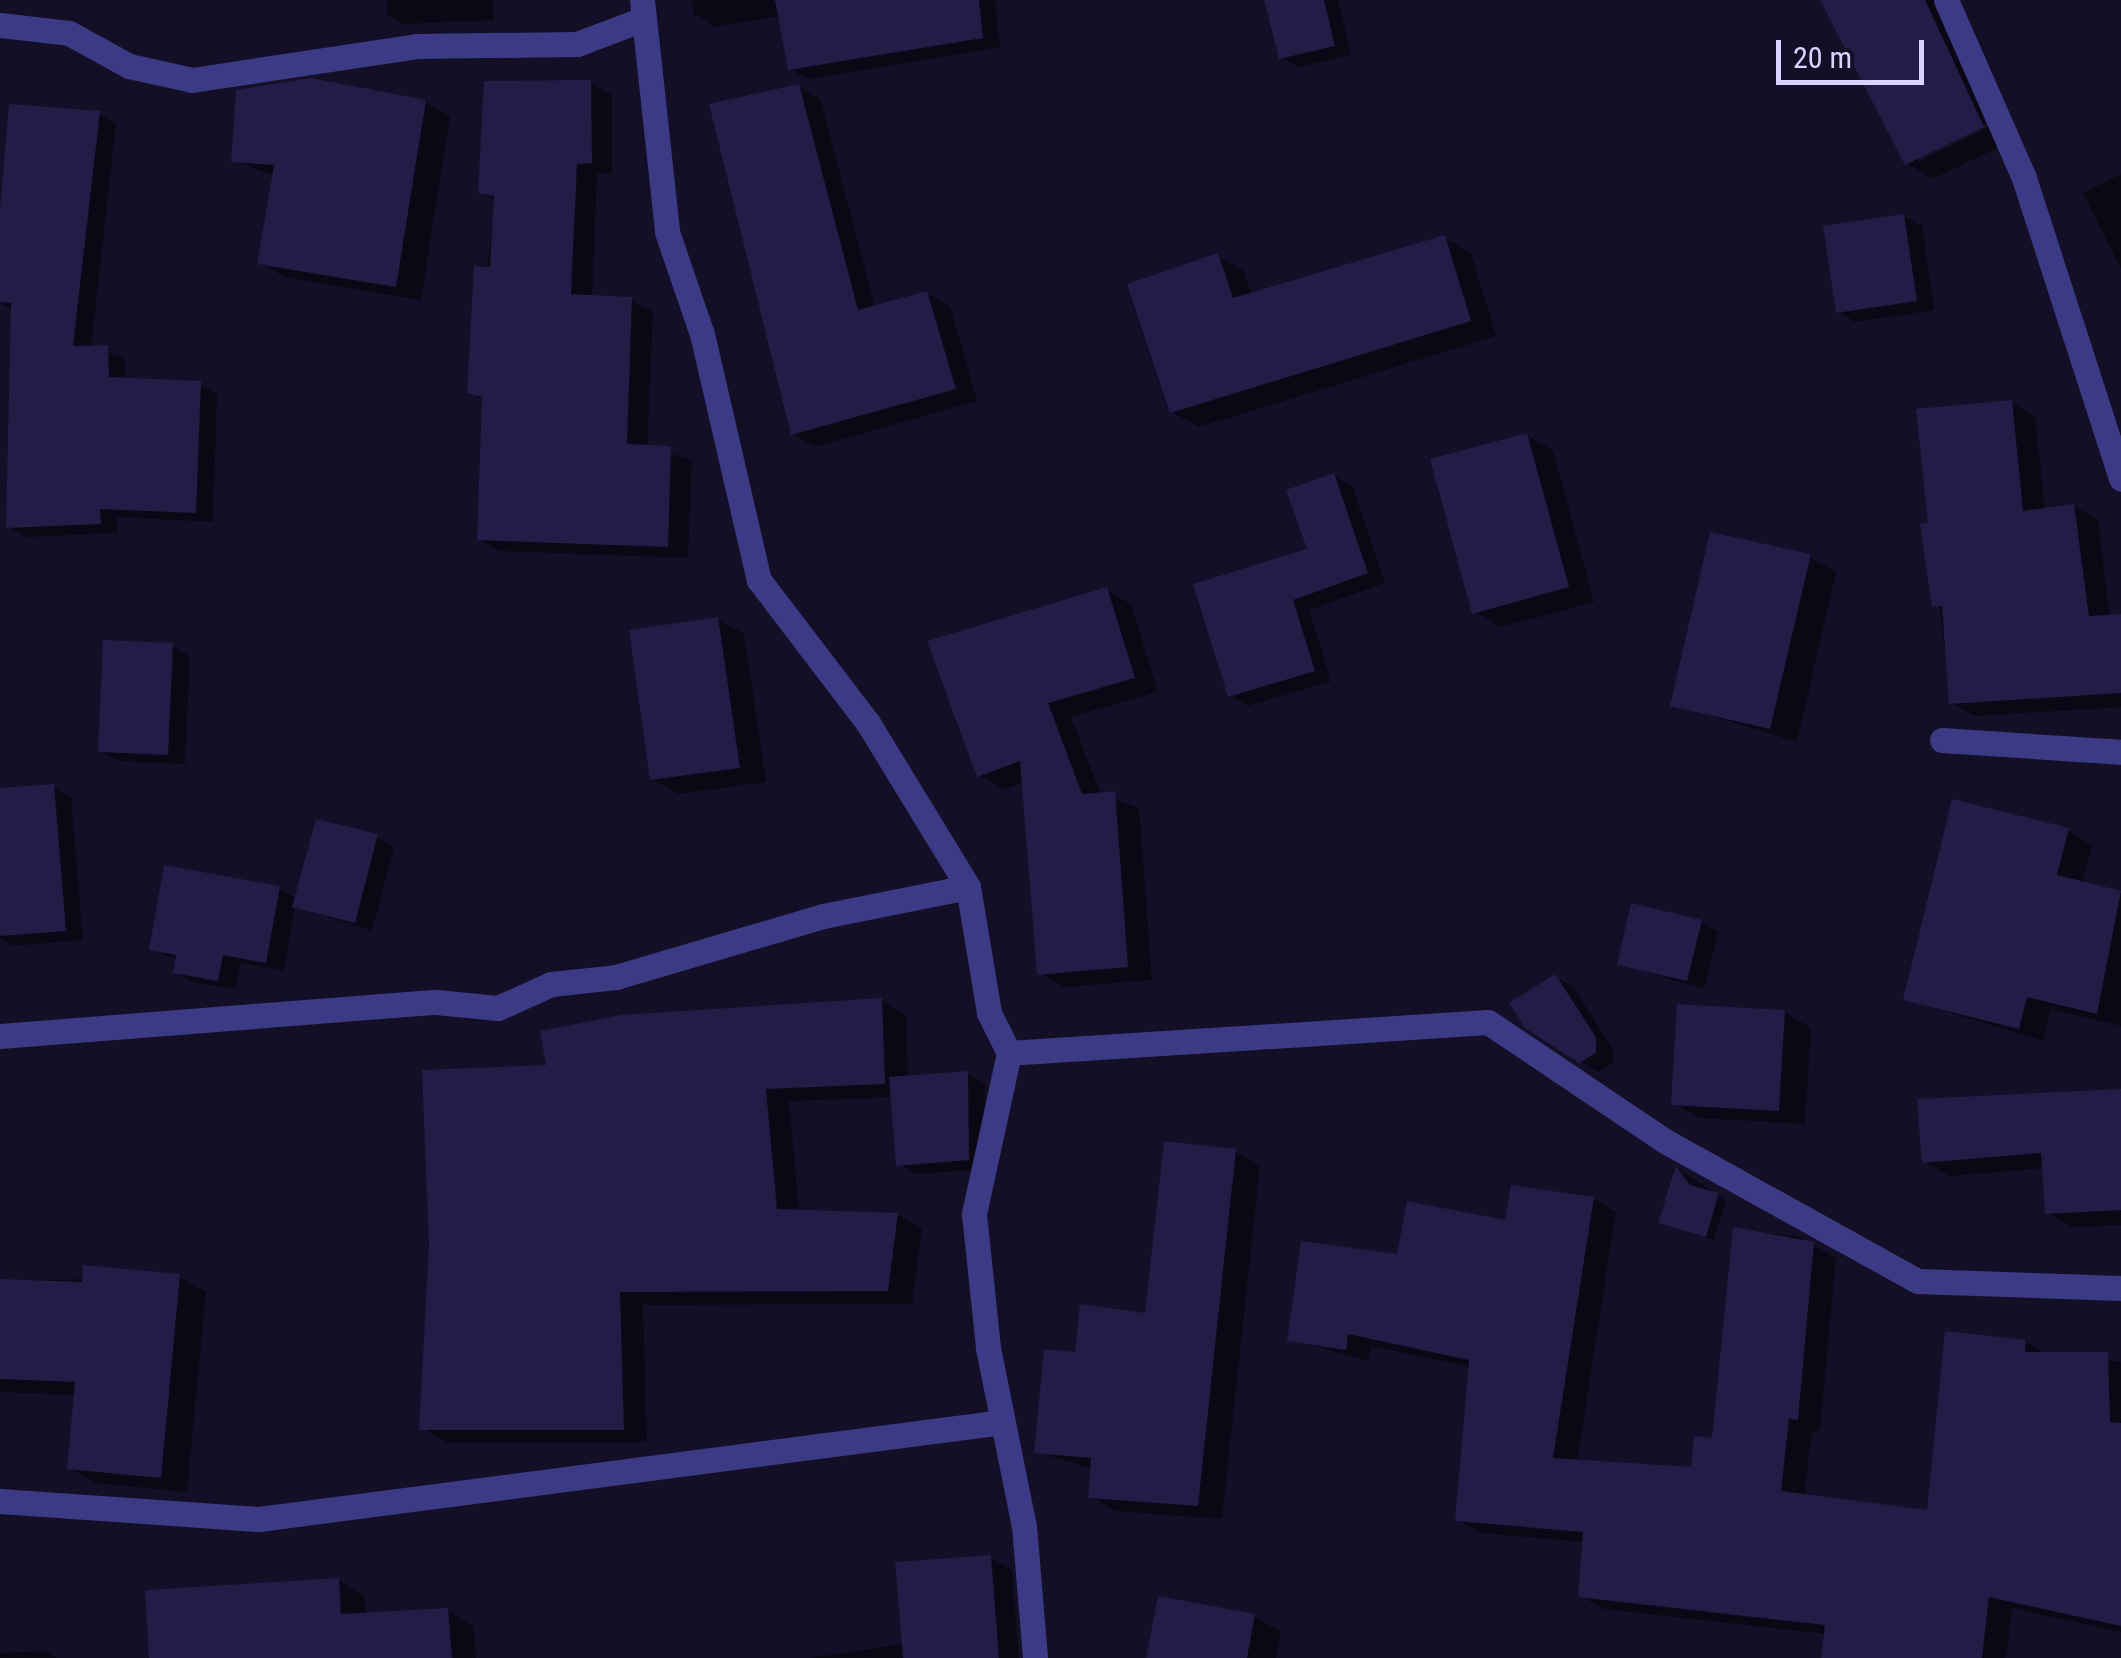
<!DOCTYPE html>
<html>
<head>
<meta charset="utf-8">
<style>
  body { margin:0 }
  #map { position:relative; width:2121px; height:1658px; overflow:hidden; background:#130f26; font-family:"Roboto Condensed",sans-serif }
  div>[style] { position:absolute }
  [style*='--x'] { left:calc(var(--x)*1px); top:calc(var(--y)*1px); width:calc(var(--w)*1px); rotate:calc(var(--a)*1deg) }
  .shadow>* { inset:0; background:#0007 }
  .building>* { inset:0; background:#241b47 }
  .minor>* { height:25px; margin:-12.5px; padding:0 12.5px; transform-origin:12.5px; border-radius:12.5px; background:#3d3a85 }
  span { translate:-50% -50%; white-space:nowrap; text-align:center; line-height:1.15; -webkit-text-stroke:8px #130f26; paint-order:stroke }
  .scale { position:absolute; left:1776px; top:40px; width:148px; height:45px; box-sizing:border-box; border:5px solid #d9d4ff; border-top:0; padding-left:12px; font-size:30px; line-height:35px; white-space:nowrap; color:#d9d4ff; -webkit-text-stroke:8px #130f26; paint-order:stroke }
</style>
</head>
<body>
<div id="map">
  <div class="shadow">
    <i style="clip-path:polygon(386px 0,493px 0,494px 20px,403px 24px,386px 14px)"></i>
    <i style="clip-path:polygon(692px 0,995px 0,1000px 47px,808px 79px,790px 69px,780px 16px,716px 27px,694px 14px)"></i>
    <i style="clip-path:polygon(1267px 0,1338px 0,1351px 55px,1299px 67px,1281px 57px)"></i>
    <i style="clip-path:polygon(evenodd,1823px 0,1941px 0,2009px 142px,1933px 179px,1907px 164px,1823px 0,1994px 119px,1996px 123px,1918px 162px,1918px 156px,1994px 119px)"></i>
    <i style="clip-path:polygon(591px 83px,612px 95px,612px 174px,597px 174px,592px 298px,632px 300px,653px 312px,647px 447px,692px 460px,688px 558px,500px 551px,479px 539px,484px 400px,470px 392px,496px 201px,481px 192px)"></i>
    <i style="clip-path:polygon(799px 87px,821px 100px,875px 308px,927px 293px,950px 306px,977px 401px,815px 447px,793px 434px)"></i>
    <i style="clip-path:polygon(425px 102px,450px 116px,421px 300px,285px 277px,260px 263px,274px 176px,233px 160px)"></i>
    <i style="clip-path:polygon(99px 114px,116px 124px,91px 348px,125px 358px,125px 380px,200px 384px,217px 394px,213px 522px,117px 517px,117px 533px,26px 537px,9px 527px,11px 309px,0 303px,0 230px)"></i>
    <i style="clip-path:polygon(2121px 174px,2121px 269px,2083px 193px)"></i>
    <i style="clip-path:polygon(1904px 216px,1922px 226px,1934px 310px,1855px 322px,1838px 311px)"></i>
    <i style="clip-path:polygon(1445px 238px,1471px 253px,1496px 336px,1199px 427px,1172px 412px,1218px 256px,1244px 271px,1252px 295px)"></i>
    <i style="clip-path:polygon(2011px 402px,2035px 416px,2045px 510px,2074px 506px,2098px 520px,2110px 618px,2121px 617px,2121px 707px,1975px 716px,1951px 703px,1930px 525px)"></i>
    <i style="clip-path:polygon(1527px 435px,1553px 451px,1594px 602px,1501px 627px,1475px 612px)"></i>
    <i style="clip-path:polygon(1334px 476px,1352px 486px,1385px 583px,1309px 610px,1331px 681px,1248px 706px,1230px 695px,1310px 551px)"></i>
    <i style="clip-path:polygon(1810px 557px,1836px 572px,1797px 742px,1673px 704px)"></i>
    <i style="clip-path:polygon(1106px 590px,1131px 604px,1158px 692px,1071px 717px,1101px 795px,1139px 808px,1152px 980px,1064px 987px,1039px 973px,1024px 782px,1004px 789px,979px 775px)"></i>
    <i style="clip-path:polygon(718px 619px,744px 634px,766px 782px,679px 794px,652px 779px)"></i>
    <i style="clip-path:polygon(172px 646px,190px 656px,185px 764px,118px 761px,100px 750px)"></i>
    <i style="clip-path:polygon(53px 787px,71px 797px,83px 940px,12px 946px,0 938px,0 790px)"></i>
    <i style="clip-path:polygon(2068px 831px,2092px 845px,2082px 884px,2121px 893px,2121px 1026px,2051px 1009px,2043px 1041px,1905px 999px)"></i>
    <i style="clip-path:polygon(377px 837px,394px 847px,372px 931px,295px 906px,284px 971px,240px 963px,236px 989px,193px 982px,176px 971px,178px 960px,152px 949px,279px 889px,297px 899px)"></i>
    <i style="clip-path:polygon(1701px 922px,1718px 932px,1704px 989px,1620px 964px)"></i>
    <i style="clip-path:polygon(1555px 977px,1573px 987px,1613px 1049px,1613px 1063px,1598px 1072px,1580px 1061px)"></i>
    <i style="clip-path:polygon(882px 1001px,906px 1015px,908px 1078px,967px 1074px,985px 1084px,986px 1169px,916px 1174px,898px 1164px,893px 1097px,789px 1101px,799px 1212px,898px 1215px,922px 1229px,912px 1304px,643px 1305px,647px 1442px,446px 1442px,422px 1428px,549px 1067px)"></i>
    <i style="clip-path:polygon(1784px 1012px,1811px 1028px,1805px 1124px,1700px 1118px,1673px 1103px)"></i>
    <i style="clip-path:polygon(2121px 1091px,2121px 1225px,2072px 1227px,2047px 1213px,2045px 1168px,1949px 1176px,1924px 1161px)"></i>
    <i style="clip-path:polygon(1235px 1152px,1260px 1166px,1222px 1519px,1116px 1511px,1091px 1497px,1093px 1469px,1037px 1452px,1077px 1354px,1148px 1316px)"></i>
    <i style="clip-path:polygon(1678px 1169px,1726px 1200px,1714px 1240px,1661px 1222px)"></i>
    <i style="clip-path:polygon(1594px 1199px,1616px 1212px,1577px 1462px,1693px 1470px,1714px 1441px,1735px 1230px,1797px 1236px,1836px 1258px,1820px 1431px,1812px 1431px,1804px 1497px,1929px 1513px,2026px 1342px,2047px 1354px,2121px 1362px,2121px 1632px,2012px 1608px,2006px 1658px,1823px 1658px,1826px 1634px,1604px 1609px,1581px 1596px,1585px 1542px,1481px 1533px,1458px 1520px,1471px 1367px,1371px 1346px,1369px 1361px,1290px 1339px,1399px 1257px)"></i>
    <i style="clip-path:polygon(179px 1277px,206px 1292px,187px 1492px,96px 1483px,70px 1468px,77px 1395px,0 1392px,0 1281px)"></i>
    <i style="clip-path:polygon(990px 1558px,1012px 1570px,1019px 1658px,810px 1658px,904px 1644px)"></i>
    <i style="clip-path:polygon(338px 1580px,365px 1596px,366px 1615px,448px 1611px,474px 1626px,476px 1658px,152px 1658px)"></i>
    <i style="clip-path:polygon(1254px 1616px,1281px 1632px,1276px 1658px,1150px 1658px)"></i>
    <i style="clip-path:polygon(45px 1651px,57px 1658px,0 1658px,0 1653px)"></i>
  </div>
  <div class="building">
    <i style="clip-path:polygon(775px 0,979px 0,983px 38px,788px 70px)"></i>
    <i style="clip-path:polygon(1264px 0,1324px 0,1335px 46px,1279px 59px)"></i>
    <i style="clip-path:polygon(1820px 0,1925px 0,1984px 127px,1905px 165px)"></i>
    <i style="clip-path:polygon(311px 78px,426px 100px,396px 287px,257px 264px,274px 165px,231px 162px,236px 90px)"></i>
    <i style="clip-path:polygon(591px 80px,592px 163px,577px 164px,571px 294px,632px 297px,627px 444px,671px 446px,668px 547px,477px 540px,482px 397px,467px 393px,474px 266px,490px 267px,494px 196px,478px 193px,484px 81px)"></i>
    <i style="clip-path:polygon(799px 84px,858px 310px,927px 291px,956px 389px,791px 435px,709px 104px)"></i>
    <i style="clip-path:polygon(9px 104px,100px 111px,73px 346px,108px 345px,109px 377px,201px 381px,196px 513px,100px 509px,101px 524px,6px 528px,11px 303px,0 302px,0 208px)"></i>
    <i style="clip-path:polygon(1904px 214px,1917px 301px,1836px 313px,1823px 226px)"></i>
    <i style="clip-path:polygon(1445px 235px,1471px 321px,1170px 413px,1127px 284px,1218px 253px,1233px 298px)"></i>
    <i style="clip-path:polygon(2012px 400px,2023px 511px,2074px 504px,2089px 616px,2121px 614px,2121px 693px,1949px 704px,1942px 606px,1932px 607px,1920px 524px,1928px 523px,1916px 409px)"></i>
    <i style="clip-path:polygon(1527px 433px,1569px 587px,1472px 614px,1430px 459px)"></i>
    <i style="clip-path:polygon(1334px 473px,1368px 573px,1293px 600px,1315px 671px,1228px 697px,1193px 584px,1307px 549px,1286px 490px)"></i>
    <i style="clip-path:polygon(1710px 532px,1811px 554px,1770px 729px,1670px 706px)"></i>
    <i style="clip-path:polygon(1107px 587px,1135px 678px,1048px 703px,1082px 794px,1115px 791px,1128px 967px,1037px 975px,1020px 761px,977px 777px,927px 641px)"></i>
    <i style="clip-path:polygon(718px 617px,740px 768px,650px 780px,629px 630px)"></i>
    <i style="clip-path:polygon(103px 640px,173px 643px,168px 755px,98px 752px)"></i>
    <i style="clip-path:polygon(54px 784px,66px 931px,0 936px,0 788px)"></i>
    <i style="clip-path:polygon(1952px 799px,2069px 828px,2057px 875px,2121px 891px,2097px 1014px,2027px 997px,2019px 1029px,1903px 1000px)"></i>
    <i style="clip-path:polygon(316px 819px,378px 834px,355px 923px,292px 907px)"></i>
    <i style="clip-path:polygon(164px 865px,280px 886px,266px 963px,223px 955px,218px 981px,173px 973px,176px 955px,149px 950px)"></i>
    <i style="clip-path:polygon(1631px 903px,1702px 920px,1687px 981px,1617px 965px)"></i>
    <i style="clip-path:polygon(1555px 974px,1596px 1037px,1596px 1053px,1579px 1063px,1525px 1028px,1509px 1003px)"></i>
    <i style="clip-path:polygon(882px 998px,885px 1084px,766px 1089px,777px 1209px,898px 1213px,888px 1291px,620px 1292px,624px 1430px,419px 1430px,429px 1245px,422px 1070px,546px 1065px,540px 1031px,622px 1015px)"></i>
    <i style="clip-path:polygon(1677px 1004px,1785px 1010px,1779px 1111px,1671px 1105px)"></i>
    <i style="clip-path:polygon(968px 1071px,969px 1160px,896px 1166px,889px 1077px)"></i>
    <i style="clip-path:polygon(2121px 1089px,2121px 1210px,2045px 1214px,2041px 1153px,1922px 1163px,1917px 1099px)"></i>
    <i style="clip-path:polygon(1164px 1141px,1236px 1149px,1198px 1506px,1088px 1498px,1091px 1458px,1034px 1453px,1044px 1349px,1075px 1352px,1080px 1304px,1145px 1313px)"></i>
    <i style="clip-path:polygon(1676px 1166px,1690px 1185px,1719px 1193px,1706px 1237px,1658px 1223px)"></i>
    <i style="clip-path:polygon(1511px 1185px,1594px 1197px,1553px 1458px,1691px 1467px,1694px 1436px,1712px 1438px,1733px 1227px,1814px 1242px,1798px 1420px,1789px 1419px,1781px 1491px,1927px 1510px,1945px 1331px,2026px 1340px,2025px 1352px,2108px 1352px,2110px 1422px,2121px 1423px,2121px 1626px,1989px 1597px,1982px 1658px,1821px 1658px,1825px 1625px,1578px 1597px,1583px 1532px,1455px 1521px,1469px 1360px,1348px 1334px,1346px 1350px,1287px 1341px,1301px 1241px,1397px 1254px,1407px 1201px,1505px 1220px)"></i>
    <i style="clip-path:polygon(83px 1265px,180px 1274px,161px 1478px,67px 1469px,75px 1382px,0 1379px,0 1279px,82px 1282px)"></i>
    <i style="clip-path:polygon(991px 1555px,999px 1658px,903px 1658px,895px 1562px)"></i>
    <i style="clip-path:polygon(339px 1578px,341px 1614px,448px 1608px,452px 1658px,149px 1658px,145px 1590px)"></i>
    <i style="clip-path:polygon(1158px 1596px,1255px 1614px,1247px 1658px,1146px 1658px)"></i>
  </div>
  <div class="minor">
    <i style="--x:642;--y:0;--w:233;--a:83.8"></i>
    <i style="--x:667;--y:232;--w:108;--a:71.1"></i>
    <i style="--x:702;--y:334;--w:253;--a:77"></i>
    <i style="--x:759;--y:580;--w:180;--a:52.7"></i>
    <i style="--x:868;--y:723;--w:192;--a:58.6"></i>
    <i style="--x:968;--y:887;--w:128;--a:80.5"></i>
    <i style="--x:989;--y:1013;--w:45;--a:63.4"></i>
    <i style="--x:1009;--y:1053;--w:165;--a:102.3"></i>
    <i style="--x:974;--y:1214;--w:135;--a:84"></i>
    <i style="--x:988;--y:1348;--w:182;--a:78.6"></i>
    <i style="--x:1024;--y:1526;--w:132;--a:85.2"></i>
    <i style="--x:1946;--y:0;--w:194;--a:66.3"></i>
    <i style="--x:2024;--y:178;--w:316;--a:72.1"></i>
    <i style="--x:0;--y:25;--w:69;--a:6.6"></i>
    <i style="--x:69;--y:33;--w:68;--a:28.8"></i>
    <i style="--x:129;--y:66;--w:65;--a:12.5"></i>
    <i style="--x:192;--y:80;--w:227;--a:-8.6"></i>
    <i style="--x:416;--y:46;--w:161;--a:-0.7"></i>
    <i style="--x:577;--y:44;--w:71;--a:-20.7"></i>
    <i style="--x:1942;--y:740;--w:179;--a:3.8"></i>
    <i style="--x:0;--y:1036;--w:437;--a:-4.5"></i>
    <i style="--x:436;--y:1002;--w:62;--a:5.5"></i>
    <i style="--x:498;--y:1008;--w:58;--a:-24.4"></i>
    <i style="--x:551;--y:984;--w:65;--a:-6.1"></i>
    <i style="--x:616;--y:977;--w:216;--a:-16.4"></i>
    <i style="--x:823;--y:916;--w:148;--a:-11.3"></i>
    <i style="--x:1009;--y:1053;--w:480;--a:-3.7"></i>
    <i style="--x:1488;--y:1022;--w:213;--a:33.9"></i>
    <i style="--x:1665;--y:1141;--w:289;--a:29"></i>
    <i style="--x:1918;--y:1281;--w:203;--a:2"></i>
    <i style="--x:0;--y:1501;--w:260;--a:4"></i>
    <i style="--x:259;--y:1519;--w:750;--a:-7.43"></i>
  </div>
  <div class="scale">20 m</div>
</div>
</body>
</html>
